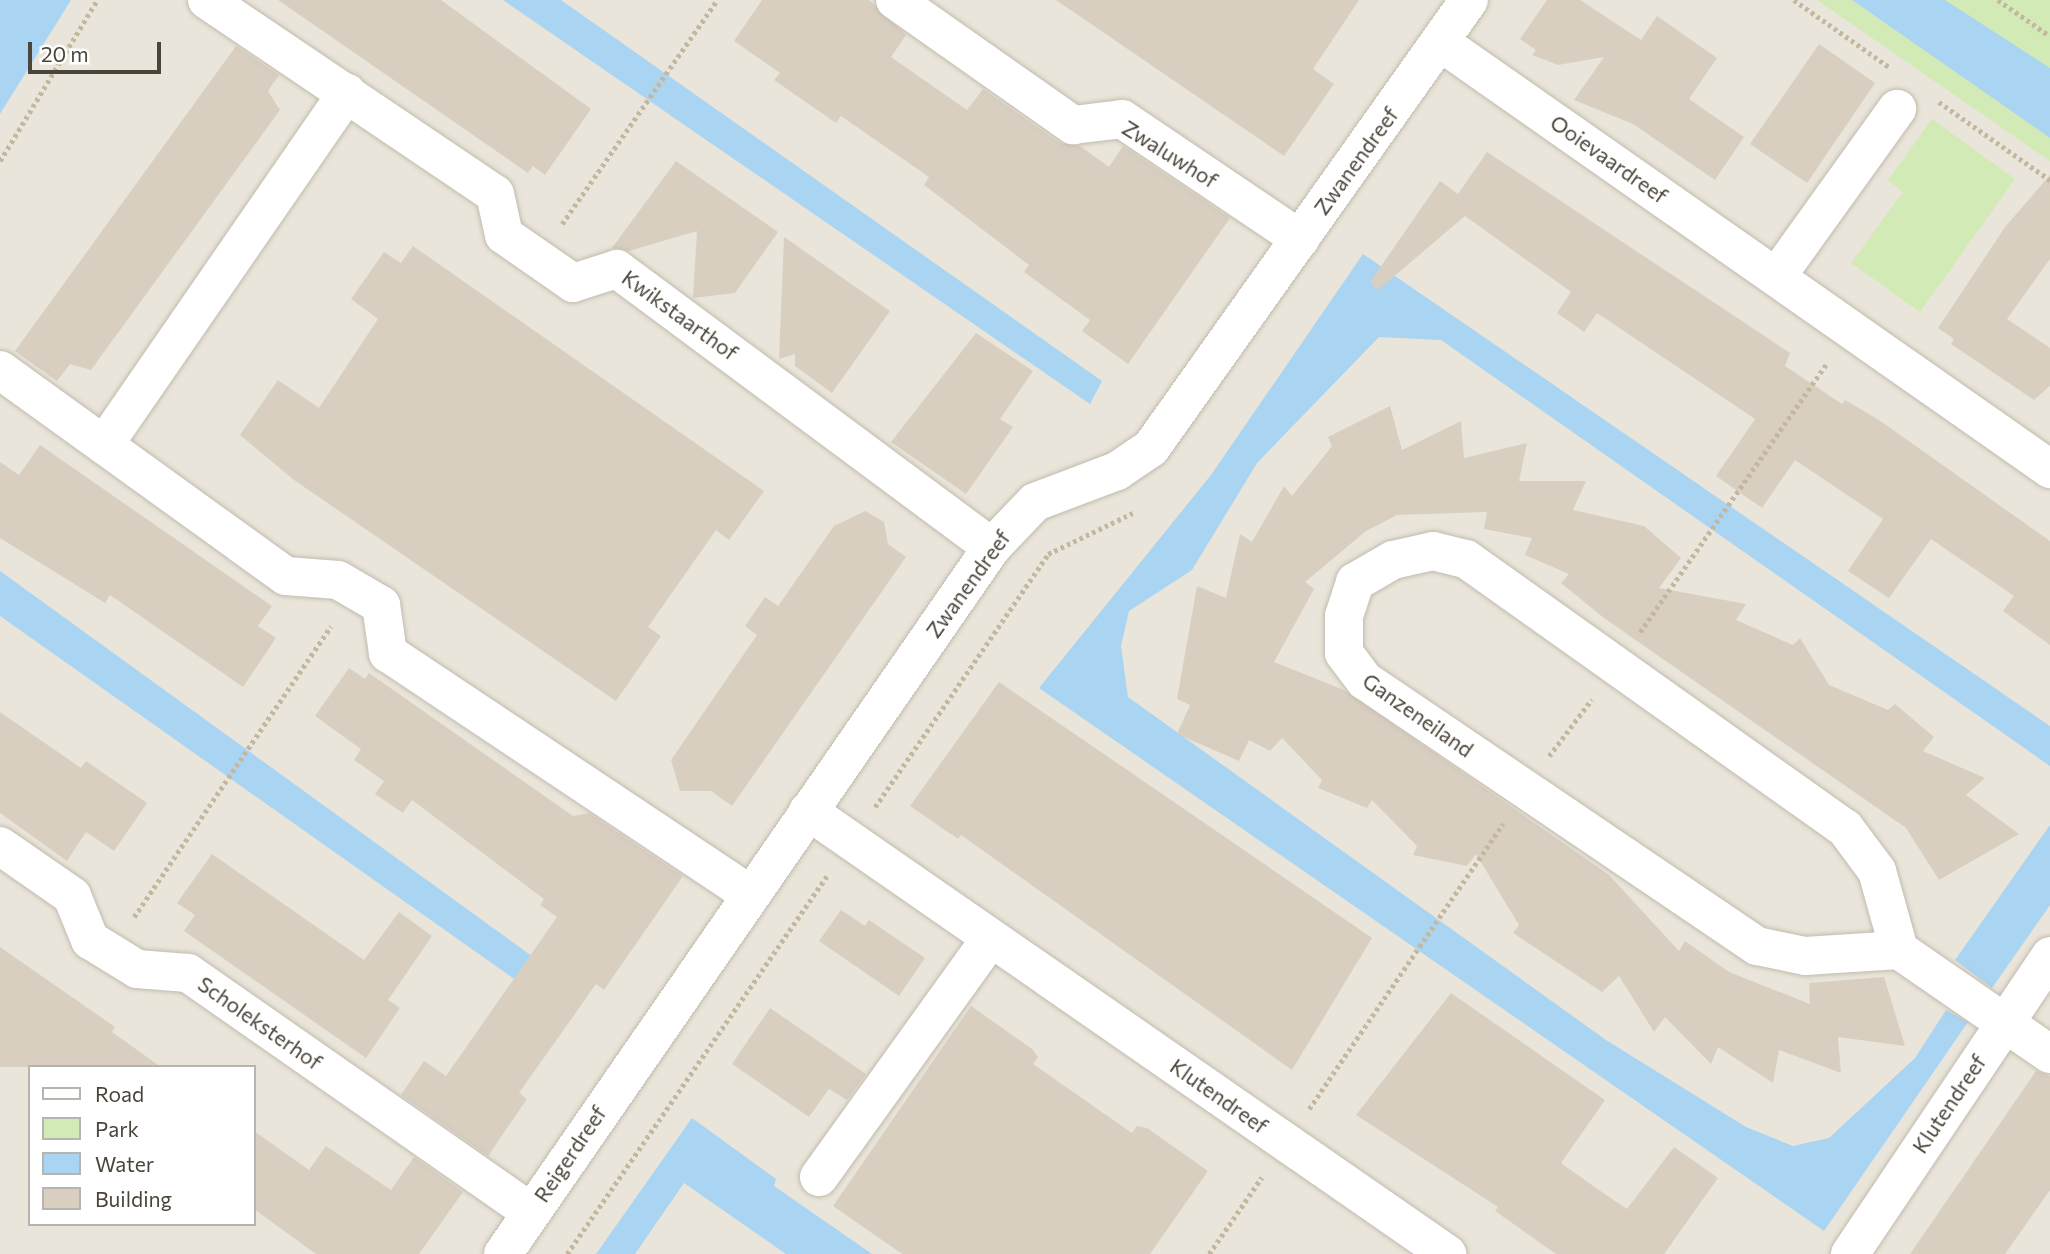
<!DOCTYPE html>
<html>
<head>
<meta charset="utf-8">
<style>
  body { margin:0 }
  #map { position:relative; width:2050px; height:1254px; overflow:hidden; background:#f6f3ec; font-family:Commissioner,sans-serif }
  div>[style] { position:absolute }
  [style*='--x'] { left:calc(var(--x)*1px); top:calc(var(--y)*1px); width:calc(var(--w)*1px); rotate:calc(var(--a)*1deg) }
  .residential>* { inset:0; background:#eae5da }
  .green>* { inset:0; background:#d2eab5 }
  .water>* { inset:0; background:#a9d4f2 }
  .building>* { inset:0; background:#d8cfc1 }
  .path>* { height:4.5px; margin-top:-2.25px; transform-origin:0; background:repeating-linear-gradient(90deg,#c4b79f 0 3.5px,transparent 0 7px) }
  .roads { filter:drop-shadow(0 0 2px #c2bbae) drop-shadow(0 0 2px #c2bbae) }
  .street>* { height:38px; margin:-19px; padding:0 19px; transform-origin:19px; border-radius:19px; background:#fff }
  span { translate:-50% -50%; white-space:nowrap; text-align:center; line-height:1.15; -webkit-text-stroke:7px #fff; paint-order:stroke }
  .street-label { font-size:21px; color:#4b4439 }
  .legend { position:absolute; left:28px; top:1065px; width:228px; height:161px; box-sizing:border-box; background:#fff; border:2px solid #b7b4b0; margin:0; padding:9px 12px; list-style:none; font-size:21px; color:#4b4439 }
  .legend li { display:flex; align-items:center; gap:14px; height:35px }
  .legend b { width:35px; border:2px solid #b7b4b0 }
  .scale { position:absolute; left:28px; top:42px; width:133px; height:32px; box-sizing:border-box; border:4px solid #4b4439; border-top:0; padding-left:9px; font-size:21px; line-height:24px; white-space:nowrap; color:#4b4439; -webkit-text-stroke:5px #fff; paint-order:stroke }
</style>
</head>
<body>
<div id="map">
  <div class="residential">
    <i style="clip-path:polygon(evenodd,0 0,2050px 0,2050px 1254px,0 1254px,0 0,30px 1067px,254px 1067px,254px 1224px,30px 1224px,30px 1067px)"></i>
  </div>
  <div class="green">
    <i style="clip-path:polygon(1817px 0,1852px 0,2050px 138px,2050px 161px)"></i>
    <i style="clip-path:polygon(1945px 0,2050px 0,2050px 68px,1978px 23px)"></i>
    <i style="clip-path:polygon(1932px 119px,2015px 179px,1920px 312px,1851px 263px,1903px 192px,1888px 180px)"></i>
  </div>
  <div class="water">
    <i style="clip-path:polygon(0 0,71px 0,0 114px)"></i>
    <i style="clip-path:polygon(503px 0,561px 0,1102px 381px,1090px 404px)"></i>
    <i style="clip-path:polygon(1852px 0,1945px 0,2050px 68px,2050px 138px)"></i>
    <i style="clip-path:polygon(1363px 254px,2050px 726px,2050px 766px,1441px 340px,1379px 337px,1257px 463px,1192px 570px,1129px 611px,1121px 646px,1128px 697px,1606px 1040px,1746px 1127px,1793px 1146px,1829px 1138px,1915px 1058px,1946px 1010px,1968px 1022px,1824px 1231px,1039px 688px,1211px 475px)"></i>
    <i style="clip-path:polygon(0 571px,587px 996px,571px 1019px,0 616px)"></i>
    <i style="clip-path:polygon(2050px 825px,2050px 905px,1992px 988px,1955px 960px)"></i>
    <i style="clip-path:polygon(692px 1118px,776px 1179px,774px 1186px,872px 1254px,786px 1254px,684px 1183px,635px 1254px,596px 1254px)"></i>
  </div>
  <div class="building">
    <i style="clip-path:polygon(278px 0,441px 0,591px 109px,545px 175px,533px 166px,528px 173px)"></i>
    <i style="clip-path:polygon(762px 0,869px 0,906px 35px,891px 57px,967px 110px,983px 89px,1060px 143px,1080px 146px,1109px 167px,1123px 146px,1230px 218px,1128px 364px,1082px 331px,1090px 320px,1024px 272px,1029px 265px,924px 185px,929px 177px,841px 116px,836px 123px,774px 80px,780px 73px,734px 41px)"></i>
    <i style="clip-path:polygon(1056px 0,1359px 0,1313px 69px,1334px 84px,1284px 156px)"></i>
    <i style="clip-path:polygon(1547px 0,1580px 0,1641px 40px,1657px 16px,1717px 58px,1689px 99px,1744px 137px,1715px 180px,1633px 124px,1574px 100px,1604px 57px,1558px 65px,1532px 55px,1536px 50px,1520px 39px)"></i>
    <i style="clip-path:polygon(1819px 44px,1875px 83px,1807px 183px,1750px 144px)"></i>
    <i style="clip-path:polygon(236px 46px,279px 75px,268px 91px,280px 110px,91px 370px,70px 364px,57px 381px,15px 351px)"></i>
    <i style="clip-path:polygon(1487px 152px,1790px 353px,1785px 366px,1842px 404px,1845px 400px,1879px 420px,2050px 541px,2050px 645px,2003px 611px,2014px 596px,1931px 539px,1889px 598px,1848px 571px,1883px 519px,1795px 460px,1762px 508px,1716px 476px,1755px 419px,1597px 313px,1584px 332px,1557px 313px,1571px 292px,1465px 216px,1378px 290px,1370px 282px,1440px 181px,1458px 194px)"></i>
    <i style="clip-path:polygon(676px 161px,778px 232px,735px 293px,693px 298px,697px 231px,629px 251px,612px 248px)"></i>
    <i style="clip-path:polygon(2050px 175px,2050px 259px,2007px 319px,2050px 348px,2050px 386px,2034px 400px,1951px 344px,1954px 339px,1938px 328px,2005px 227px)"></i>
    <i style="clip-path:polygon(784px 237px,890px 311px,832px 393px,795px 366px,795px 354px,779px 359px)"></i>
    <i style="clip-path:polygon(413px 246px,764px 491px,729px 540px,716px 530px,648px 627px,661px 636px,616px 701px,294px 480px,240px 435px,278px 380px,319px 408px,378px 319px,351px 299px,384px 252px,401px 263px)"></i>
    <i style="clip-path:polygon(976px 333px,1033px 371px,1000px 419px,1013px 427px,966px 494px,891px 442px)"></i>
    <i style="clip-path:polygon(1390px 406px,1402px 450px,1461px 421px,1464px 458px,1527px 443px,1519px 481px,1586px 481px,1573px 510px,1644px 526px,1681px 558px,1659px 588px,1746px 604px,1736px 620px,1793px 645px,1800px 638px,1829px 685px,1888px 710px,1895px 704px,1934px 737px,1923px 751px,1985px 778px,1966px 795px,2019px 834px,1939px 880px,1906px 828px,1604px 618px,1561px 583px,1569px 574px,1525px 555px,1532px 538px,1484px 529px,1487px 512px,1397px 515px,1366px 531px,1305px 582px,1314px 589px,1274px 662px,1344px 690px,1609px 875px,1679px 951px,1685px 941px,1729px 972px,1810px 1004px,1809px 983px,1884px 977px,1905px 1046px,1838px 1037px,1841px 1073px,1779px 1050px,1773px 1083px,1718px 1047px,1711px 1064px,1665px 1017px,1654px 1032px,1619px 976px,1602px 992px,1513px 933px,1519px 925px,1476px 854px,1467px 866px,1413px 855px,1417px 846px,1372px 800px,1367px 808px,1318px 788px,1322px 780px,1282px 738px,1270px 751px,1249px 740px,1239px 761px,1177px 734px,1190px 705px,1177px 699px,1197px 586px,1226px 598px,1240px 534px,1252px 542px,1284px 486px,1292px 496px,1332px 446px,1328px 437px)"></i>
    <i style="clip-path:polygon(40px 445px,272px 606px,258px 626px,276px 638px,243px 687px,110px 595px,105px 603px,0 538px,0 462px,19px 475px)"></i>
    <i style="clip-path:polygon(865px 511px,884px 522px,888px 544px,906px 557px,732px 806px,711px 791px,680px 791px,671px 760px,757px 635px,745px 626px,765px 597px,778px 606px,834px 526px)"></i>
    <i style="clip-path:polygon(349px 668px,365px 679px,369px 673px,573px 816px,589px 813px,683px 876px,604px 990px,596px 984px,519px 1093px,527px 1099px,488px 1156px,401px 1095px,424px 1061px,446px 1076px,557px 917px,540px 905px,544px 899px,412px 800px,403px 813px,375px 794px,384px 781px,354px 760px,361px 749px,315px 716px)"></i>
    <i style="clip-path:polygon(999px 682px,1372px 938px,1292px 1070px,961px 835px,958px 839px,910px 806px)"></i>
    <i style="clip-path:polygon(0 712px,81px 768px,86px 761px,147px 803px,114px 851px,86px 832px,67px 861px,0 813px)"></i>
    <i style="clip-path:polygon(212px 854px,364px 960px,399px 912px,432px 936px,388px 1000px,400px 1008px,366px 1058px,184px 931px,195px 915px,177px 903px)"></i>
    <i style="clip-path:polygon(841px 910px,865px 926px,869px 920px,925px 958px,899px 996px,819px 941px)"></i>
    <i style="clip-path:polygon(0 947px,115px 1027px,112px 1032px,161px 1067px,0 1067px)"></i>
    <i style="clip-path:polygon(1451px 993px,1605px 1100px,1561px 1163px,1596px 1188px,1627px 1209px,1674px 1147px,1718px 1178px,1664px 1254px,1556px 1254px,1495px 1211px,1498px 1207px,1356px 1115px)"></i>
    <i style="clip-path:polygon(971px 1006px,1032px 1049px,1038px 1057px,1033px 1064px,1132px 1133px,1137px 1126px,1147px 1128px,1208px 1171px,1150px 1254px,902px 1254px,833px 1206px)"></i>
    <i style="clip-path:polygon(770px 1008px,866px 1074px,847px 1100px,829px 1089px,809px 1117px,732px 1064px)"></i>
    <i style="clip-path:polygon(2036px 1071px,2050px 1076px,2050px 1190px,2005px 1254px,1910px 1254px)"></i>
    <i style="clip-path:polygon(254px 1131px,309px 1170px,326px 1146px,391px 1190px,414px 1157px,463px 1192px,419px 1254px,316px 1254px,254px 1209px)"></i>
  </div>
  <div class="path">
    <i style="--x:1794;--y:0;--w:116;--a:35.2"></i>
    <i style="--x:1998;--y:0;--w:63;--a:34.7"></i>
    <i style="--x:1939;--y:102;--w:136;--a:35.1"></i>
    <i style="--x:0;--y:161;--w:188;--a:-58.9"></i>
    <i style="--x:562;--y:224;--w:272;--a:-55.3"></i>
    <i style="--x:1640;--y:632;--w:328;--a:-55.2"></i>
    <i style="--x:1549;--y:756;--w:71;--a:-53"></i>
    <i style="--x:875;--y:807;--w:306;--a:-55.6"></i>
    <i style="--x:1048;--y:554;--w:94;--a:-25.8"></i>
    <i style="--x:134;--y:917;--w:351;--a:-55.9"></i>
    <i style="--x:1309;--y:1109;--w:345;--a:-55.8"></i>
    <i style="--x:567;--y:1254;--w:461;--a:-55.5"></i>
    <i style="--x:1209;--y:1254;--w:93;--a:-55.5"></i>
  </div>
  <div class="roads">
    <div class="street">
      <i style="--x:207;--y:0;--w:347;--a:34"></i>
      <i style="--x:495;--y:194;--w:42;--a:77.6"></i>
      <i style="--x:504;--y:235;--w:84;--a:34.8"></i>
      <i style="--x:573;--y:283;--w:46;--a:-17.7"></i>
      <i style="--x:617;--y:269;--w:467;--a:36.6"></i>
      <i style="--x:895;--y:0;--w:218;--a:35.1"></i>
      <i style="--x:1073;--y:125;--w:49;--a:-7"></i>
      <i style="--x:1122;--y:119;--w:215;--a:34"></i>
      <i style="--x:1440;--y:42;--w:745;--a:34.99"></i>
      <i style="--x:1777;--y:276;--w:206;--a:-54.3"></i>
      <i style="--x:0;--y:370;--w:352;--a:35.8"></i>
      <i style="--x:286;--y:576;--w:52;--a:4.4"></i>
      <i style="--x:338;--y:580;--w:50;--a:30.2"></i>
      <i style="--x:381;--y:605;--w:49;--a:81.7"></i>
      <i style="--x:388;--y:653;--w:434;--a:33.7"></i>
      <i style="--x:104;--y:445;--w:428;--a:-55.4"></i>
      <i style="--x:808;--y:811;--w:778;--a:34.73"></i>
      <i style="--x:0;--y:846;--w:88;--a:34.8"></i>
      <i style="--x:72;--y:896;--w:48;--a:67.8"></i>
      <i style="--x:90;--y:940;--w:55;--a:31.7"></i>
      <i style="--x:137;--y:969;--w:51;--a:4.5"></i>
      <i style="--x:188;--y:973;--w:417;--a:34.9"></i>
      <i style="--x:1899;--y:950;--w:94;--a:176.3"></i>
      <i style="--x:1805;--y:956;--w:49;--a:-168.2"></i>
      <i style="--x:1757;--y:946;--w:473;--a:-145.9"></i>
      <i style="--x:1365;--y:681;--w:35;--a:-127"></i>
      <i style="--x:1344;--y:653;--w:37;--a:-90"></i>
      <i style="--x:1344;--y:616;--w:36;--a:-72"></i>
      <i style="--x:1355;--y:582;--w:44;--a:-30.1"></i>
      <i style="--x:1393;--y:560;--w:41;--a:-12.7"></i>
      <i style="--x:1433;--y:551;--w:34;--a:14"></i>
      <i style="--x:1466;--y:559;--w:465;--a:35.4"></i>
      <i style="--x:1845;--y:828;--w:54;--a:53.3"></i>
      <i style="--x:1877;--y:871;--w:82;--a:74.4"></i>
      <i style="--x:1899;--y:950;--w:183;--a:34.6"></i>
      <i style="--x:819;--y:1177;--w:294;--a:-54.3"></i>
      <i style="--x:503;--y:1254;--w:860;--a:-55.33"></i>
      <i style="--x:992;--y:547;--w:62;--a:-46.3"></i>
      <i style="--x:1035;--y:502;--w:88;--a:-20.7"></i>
      <i style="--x:1117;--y:471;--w:41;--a:-34.1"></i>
      <i style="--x:1151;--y:448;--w:549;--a:-54.63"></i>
      <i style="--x:1850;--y:1254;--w:359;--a:-56.1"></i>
    </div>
  </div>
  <div class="street-label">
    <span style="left:1170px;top:154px;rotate:32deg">Zwaluwhof</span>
    <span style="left:1609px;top:159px;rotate:35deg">Ooievaardreef</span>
    <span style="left:1356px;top:161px;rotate:-54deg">Zwanendreef</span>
    <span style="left:680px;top:315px;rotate:36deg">Kwikstaarthof</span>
    <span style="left:968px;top:584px;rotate:-54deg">Zwanendreef</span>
    <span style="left:1418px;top:715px;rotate:35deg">Ganzeneiland</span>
    <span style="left:260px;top:1023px;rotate:35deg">Scholeksterhof</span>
    <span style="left:1219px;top:1096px;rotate:35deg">Klutendreef</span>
    <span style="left:1949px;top:1104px;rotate:-56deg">Klutendreef</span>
    <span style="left:570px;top:1154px;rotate:-56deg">Reigerdreef</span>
  </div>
  <ul class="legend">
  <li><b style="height:9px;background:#fff"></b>Road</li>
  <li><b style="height:19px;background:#d2eab5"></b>Park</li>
  <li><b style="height:19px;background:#a9d4f2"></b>Water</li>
  <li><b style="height:19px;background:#d8cfc1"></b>Building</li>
  </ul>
  <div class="scale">20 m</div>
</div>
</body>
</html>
